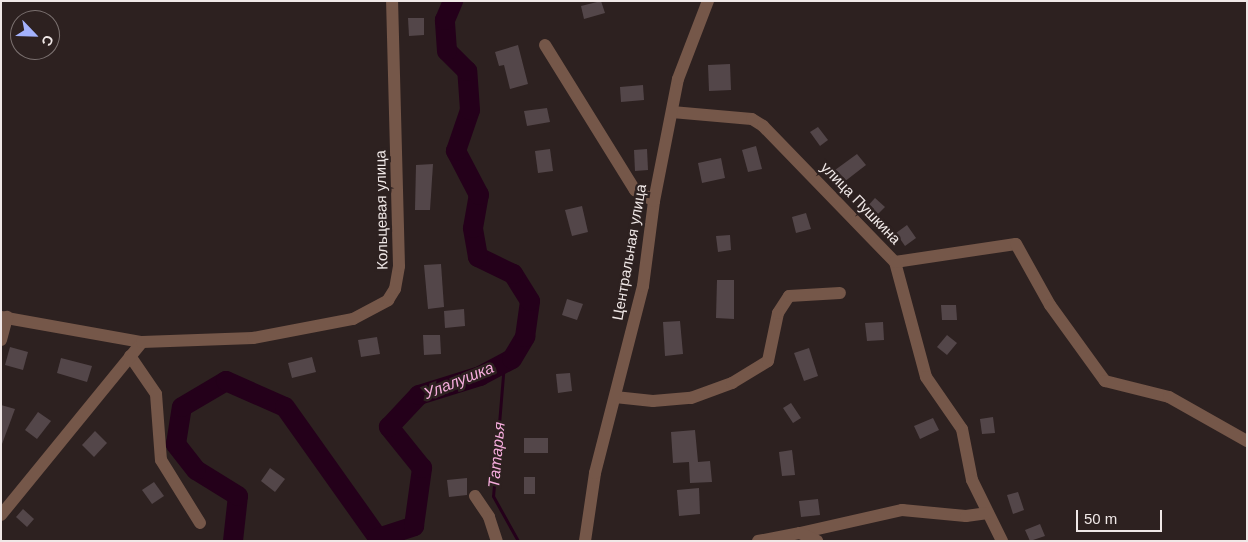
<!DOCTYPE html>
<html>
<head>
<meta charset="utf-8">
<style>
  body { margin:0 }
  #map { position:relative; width:1248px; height:542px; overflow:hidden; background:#2d2120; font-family:Arial,sans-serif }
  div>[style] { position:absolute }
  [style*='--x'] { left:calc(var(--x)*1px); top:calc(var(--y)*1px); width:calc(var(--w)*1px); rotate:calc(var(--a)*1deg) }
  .stream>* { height:3px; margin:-1.5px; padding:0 1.5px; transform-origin:1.5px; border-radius:1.5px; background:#24001a }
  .river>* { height:20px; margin:-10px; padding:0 10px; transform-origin:10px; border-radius:10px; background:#24001a }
  .building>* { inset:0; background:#534649 }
  .minor>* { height:12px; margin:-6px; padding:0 6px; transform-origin:6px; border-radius:6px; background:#755749 }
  span { translate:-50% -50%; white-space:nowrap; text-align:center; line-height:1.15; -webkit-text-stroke:5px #2d2120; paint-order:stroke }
  .street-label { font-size:15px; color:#f0e8e7 }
  .water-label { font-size:16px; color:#f6addd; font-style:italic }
  .frame { position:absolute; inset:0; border:2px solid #f0e8e7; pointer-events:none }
  .north { position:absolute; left:10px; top:10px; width:50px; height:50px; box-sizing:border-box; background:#2d2120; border:1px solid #7b7170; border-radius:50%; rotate:114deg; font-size:14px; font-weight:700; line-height:20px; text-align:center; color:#f0e8e7 }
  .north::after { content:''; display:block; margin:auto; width:18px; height:22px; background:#a3b2fd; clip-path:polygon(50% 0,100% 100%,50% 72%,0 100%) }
  .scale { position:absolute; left:1076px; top:510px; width:86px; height:22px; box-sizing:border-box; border:2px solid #f0e8e7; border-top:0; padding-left:6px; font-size:15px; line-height:18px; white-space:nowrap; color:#f0e8e7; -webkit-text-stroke:4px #2d2120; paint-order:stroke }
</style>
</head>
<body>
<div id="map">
  <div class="stream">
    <i style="--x:504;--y:363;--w:133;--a:94.7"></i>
    <i style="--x:493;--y:496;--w:51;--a:60.9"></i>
  </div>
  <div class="river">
    <i style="--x:233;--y:541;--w:45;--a:-83.7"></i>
    <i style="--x:238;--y:496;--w:49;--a:-148.2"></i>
    <i style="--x:196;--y:470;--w:33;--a:-128"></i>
    <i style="--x:176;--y:444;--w:37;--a:-81"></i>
    <i style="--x:182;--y:407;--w:51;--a:-30.6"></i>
    <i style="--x:226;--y:381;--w:64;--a:23.8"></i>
    <i style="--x:285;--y:407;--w:161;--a:54.6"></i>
    <i style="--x:378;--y:538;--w:38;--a:-18"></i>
    <i style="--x:414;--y:526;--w:59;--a:-82.1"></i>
    <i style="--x:422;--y:468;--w:53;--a:-128.8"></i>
    <i style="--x:389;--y:427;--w:44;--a:-46.8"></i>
    <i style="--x:419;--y:395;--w:64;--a:-17.3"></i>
    <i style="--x:480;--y:376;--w:36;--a:-28"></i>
    <i style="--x:512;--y:359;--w:26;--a:-59"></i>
    <i style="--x:525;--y:337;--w:36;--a:-82"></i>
    <i style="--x:530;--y:301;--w:32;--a:-122"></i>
    <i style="--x:513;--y:274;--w:39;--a:-154"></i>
    <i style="--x:478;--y:257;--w:29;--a:-100"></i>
    <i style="--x:473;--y:228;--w:34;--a:-80"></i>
    <i style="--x:479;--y:195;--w:50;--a:-117.6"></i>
    <i style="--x:456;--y:151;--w:43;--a:-71.1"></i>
    <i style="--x:470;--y:110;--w:39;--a:-94"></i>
    <i style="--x:467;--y:71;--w:28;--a:-135"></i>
    <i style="--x:447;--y:51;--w:31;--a:-94"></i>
    <i style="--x:445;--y:20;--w:21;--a:-67"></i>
  </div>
  <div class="building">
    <i style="clip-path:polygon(601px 1px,605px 13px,584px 19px,581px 6px)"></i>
    <i style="clip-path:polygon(408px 18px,424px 18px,424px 35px,409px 36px)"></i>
    <i style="clip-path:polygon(518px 45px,528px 84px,510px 89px,504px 65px,499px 66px,495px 52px)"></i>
    <i style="clip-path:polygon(730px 64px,731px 90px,709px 91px,708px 65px)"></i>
    <i style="clip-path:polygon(643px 85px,644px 100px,621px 102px,620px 87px)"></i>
    <i style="clip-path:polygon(547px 108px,550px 122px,527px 126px,524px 111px)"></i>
    <i style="clip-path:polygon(818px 127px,828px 140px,820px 146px,810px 132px)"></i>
    <i style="clip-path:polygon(756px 146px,762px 169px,748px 172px,742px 150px)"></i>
    <i style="clip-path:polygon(550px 149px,553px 171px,538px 173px,535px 151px)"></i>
    <i style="clip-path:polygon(647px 149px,648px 170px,635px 171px,634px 150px)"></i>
    <i style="clip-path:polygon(857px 154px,866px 165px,844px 182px,835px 170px)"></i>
    <i style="clip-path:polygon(721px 158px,725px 178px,702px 183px,698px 163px)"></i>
    <i style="clip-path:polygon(433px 164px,430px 210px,415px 210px,416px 165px)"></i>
    <i style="clip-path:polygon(875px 198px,885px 207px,874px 218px,865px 209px)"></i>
    <i style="clip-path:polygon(582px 206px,588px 232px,572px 236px,565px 210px)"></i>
    <i style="clip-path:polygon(806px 213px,811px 229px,796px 233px,792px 217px)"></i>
    <i style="clip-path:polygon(907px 225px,916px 238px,905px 246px,896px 233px)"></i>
    <i style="clip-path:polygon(730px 235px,731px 250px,718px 252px,716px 236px)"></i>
    <i style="clip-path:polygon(441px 264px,444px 307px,428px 309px,424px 265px)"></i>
    <i style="clip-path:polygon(717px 280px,734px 280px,734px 319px,716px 318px)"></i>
    <i style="clip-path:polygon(567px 299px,583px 304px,577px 320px,562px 315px)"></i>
    <i style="clip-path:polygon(941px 305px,956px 305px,957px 320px,942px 320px)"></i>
    <i style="clip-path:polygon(464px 309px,465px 326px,445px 328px,444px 311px)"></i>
    <i style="clip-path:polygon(680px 321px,683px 354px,665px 356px,663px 322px)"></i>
    <i style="clip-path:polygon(883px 322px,884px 340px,867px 341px,865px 323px)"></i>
    <i style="clip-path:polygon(423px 335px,440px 335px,441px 354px,424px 355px)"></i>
    <i style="clip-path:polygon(947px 335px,957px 343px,947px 355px,937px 347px)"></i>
    <i style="clip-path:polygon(377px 337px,380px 354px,361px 357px,358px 340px)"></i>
    <i style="clip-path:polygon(10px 347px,28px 352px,23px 370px,5px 365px)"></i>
    <i style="clip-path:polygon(809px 348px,818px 376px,804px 381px,794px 353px)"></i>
    <i style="clip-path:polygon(312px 357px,316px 372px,292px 378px,288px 363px)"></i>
    <i style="clip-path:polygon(61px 358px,92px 366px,87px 382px,57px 373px)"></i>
    <i style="clip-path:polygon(570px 373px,572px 391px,558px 393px,556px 374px)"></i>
    <i style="clip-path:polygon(791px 403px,801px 418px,793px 423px,783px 408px)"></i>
    <i style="clip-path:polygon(1px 405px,15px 409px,2px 444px,1px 444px)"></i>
    <i style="clip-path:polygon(38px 412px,51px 421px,37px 439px,25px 430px)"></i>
    <i style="clip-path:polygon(993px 417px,995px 433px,982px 434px,980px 419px)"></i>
    <i style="clip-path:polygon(933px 418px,939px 430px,920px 439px,914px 426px)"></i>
    <i style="clip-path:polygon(695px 430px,698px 462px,710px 461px,712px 482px,690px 483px,689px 462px,673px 463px,671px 432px)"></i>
    <i style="clip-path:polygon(95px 431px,107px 443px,94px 457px,82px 445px)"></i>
    <i style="clip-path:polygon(524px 438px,548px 438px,548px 453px,524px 453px)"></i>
    <i style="clip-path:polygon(792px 450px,795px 475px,782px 476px,779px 452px)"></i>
    <i style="clip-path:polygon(270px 468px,285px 479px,275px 492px,261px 481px)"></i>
    <i style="clip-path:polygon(524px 477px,535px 477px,535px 494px,524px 494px)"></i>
    <i style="clip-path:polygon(467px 478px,467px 495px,449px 497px,447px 480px)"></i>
    <i style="clip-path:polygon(154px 482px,164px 496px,152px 504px,142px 490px)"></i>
    <i style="clip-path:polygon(699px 488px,700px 514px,679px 516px,677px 490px)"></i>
    <i style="clip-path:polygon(1018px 492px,1024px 510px,1013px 514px,1007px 495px)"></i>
    <i style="clip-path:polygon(818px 499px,820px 515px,801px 517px,799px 501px)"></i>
    <i style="clip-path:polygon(23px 509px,34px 519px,27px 527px,16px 517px)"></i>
    <i style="clip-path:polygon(1040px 524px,1045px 536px,1030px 541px,1025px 530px)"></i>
  </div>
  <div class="minor">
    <i style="--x:545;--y:45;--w:171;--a:58.2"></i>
    <i style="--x:635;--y:190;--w:22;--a:30"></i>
    <i style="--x:672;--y:112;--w:80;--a:5"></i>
    <i style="--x:752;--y:119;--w:13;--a:32"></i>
    <i style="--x:763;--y:126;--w:190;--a:45.9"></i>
    <i style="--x:895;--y:262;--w:119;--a:74.9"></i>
    <i style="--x:926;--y:377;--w:63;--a:55.3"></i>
    <i style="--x:962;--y:429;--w:52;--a:78.9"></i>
    <i style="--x:972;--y:480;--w:68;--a:63.8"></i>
    <i style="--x:895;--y:262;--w:122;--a:-8.5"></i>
    <i style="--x:1016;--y:244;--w:70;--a:60.9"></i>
    <i style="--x:1050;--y:305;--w:94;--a:54.1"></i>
    <i style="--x:1105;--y:381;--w:66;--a:14"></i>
    <i style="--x:1169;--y:397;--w:90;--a:29.4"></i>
    <i style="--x:1;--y:317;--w:143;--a:10.1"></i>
    <i style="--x:1;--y:340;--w:24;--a:-75"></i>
    <i style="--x:130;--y:356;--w:46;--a:55.6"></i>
    <i style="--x:156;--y:394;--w:66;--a:85.7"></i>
    <i style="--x:161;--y:460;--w:74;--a:58.2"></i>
    <i style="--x:615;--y:397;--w:38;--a:6"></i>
    <i style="--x:653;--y:401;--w:38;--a:-5"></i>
    <i style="--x:691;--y:398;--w:44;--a:-20.1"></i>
    <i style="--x:732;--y:383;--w:42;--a:-31.4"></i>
    <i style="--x:768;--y:361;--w:49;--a:-78.2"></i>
    <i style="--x:778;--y:313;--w:20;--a:-57"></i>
    <i style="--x:789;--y:296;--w:51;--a:-3.4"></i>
    <i style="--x:475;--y:496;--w:25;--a:56"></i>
    <i style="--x:489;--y:517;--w:25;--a:72"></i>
    <i style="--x:1;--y:515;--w:223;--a:-50.8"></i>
    <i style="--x:142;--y:342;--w:111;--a:-2.1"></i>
    <i style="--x:253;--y:338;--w:102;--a:-10.8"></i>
    <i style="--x:353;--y:319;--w:40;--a:-28"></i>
    <i style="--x:388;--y:300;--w:13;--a:-58"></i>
    <i style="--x:395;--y:289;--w:23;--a:-80"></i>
    <i style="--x:399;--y:266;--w:265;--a:-91.5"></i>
    <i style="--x:800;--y:533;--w:105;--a:-12.7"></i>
    <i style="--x:902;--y:510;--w:64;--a:5.4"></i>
    <i style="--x:966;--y:516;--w:22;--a:-8"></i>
    <i style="--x:585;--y:541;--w:69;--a:-81.6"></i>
    <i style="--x:595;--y:473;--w:193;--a:-75.6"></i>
    <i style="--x:643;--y:286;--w:86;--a:-82.6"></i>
    <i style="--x:654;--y:201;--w:124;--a:-78.9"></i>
    <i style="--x:678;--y:79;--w:84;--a:-69"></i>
    <i style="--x:758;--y:541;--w:43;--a:-10.8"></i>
    <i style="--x:800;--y:533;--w:19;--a:25"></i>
  </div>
  <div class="street-label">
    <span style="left:861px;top:203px;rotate:46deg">улица Пушкина</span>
    <span style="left:381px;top:210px;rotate:-91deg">Кольцевая улица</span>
    <span style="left:629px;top:252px;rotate:-80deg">Центральная улица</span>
  </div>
  <div class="water-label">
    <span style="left:459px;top:381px;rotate:-22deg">Улалушка</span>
    <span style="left:497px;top:455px;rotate:-85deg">Татарья</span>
  </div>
  <div class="frame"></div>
  <div class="north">С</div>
  <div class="scale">50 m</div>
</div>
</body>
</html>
